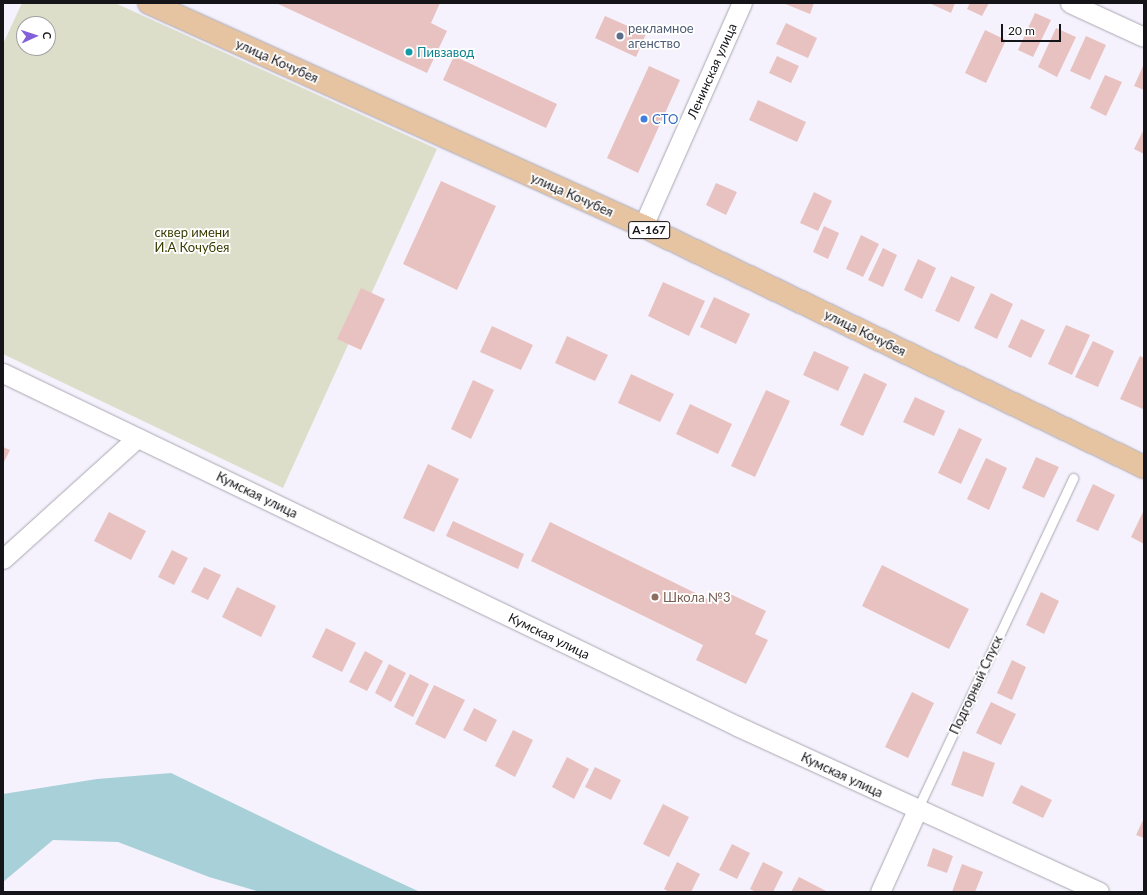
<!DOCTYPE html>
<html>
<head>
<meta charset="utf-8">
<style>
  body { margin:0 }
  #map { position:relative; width:1147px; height:895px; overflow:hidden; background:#f5f2fd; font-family:Lato,sans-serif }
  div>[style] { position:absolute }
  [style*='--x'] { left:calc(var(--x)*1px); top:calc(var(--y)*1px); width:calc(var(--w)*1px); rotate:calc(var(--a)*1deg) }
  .green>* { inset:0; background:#dcdec9 }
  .water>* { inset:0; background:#a8d0d9 }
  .building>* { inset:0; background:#e8c2c0 }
  .roads { filter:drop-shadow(0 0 1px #a9a7b1) drop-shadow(0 0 1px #a9a7b1) }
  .service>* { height:9px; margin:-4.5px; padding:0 4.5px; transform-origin:4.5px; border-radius:4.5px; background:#fff }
  .minor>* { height:19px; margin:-9.5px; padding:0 9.5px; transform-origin:9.5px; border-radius:9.5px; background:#fff }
  .primary>* { height:22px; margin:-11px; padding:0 11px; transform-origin:11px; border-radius:11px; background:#e7c4a1 }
  .dots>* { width:11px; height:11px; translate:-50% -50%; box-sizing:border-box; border:2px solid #fff; border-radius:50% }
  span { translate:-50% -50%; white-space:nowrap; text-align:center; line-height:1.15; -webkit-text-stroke:3.5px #fff; paint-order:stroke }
  .shield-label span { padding:1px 3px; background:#fff; border:1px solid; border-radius:3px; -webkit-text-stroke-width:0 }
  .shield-label { font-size:12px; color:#151418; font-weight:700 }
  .service-label { font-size:13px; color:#4e5e75 }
  .left { translate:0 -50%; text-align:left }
  .culture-label { font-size:13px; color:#0d838f }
  .street-label { font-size:13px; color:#151418 }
  .shop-label { font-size:13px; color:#366cbe }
  .park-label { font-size:13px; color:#3a3c02 }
  .education-label { font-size:13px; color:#785e54 }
  .frame { position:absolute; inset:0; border:4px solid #151418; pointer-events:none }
  .north { position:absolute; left:16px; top:16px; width:40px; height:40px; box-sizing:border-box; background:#fff; border:1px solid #a1a1a3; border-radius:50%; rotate:87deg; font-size:11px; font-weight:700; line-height:16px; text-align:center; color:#151418 }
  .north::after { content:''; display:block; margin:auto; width:14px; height:18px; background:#835fda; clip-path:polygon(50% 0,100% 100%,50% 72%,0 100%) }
  .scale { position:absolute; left:1001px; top:24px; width:60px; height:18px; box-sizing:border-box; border:2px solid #151418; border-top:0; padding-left:5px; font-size:12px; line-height:14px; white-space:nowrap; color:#151418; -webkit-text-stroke:3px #fff; paint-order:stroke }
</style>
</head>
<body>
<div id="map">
  <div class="green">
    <i style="clip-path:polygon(evenodd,22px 3px,115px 3px,437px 149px,283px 488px,3px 354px,3px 44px,22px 3px,24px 24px,48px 24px,48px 48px,24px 48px,24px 24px)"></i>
  </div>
  <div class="water">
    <i style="clip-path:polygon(171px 773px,332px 851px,420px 892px,260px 892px,209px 877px,118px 842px,53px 840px,3px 882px,3px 794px,97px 779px)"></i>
  </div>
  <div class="building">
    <i style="clip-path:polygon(276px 3px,440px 3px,431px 23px,447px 31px,427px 73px)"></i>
    <i style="clip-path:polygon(783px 3px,814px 3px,810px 14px)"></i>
    <i style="clip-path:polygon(929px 3px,955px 3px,951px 13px)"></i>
    <i style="clip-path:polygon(970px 3px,989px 3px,982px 16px,967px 9px)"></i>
    <i style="clip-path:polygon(1035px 13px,1051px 20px,1033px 57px,1018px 50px)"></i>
    <i style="clip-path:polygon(605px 16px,646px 34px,636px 57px,595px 38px)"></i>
    <i style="clip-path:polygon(786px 23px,817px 38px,808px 58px,776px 44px)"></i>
    <i style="clip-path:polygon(1056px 28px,1076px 37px,1057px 77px,1038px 67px)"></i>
    <i style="clip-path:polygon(985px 30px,1006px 40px,986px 83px,965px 73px)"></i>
    <i style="clip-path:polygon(1086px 36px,1106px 45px,1090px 80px,1070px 71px)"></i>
    <i style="clip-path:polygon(454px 56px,557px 104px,546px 128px,443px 80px)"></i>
    <i style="clip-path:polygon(777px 56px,799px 66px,791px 83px,769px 73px)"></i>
    <i style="clip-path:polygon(1144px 64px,1144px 90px,1134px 86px)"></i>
    <i style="clip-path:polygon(649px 66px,680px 80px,638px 173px,607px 158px)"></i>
    <i style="clip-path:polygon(1105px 75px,1122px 82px,1106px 116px,1090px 108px)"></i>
    <i style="clip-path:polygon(758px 100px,806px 122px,797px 142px,749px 120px)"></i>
    <i style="clip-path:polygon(1144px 129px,1144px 154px,1134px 149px)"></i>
    <i style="clip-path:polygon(441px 181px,496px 206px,457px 290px,403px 264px)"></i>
    <i style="clip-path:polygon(716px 183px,737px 192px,726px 215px,706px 205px)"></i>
    <i style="clip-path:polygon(814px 192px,832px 201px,818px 231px,800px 223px)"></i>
    <i style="clip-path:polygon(824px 226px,839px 233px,828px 259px,813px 252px)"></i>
    <i style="clip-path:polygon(861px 235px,879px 244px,863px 277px,846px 269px)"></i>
    <i style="clip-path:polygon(883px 248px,897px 255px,883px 287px,868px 280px)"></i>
    <i style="clip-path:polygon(918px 259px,936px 268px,922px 299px,904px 290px)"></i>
    <i style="clip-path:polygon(951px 276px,975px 287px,959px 322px,935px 311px)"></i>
    <i style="clip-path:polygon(663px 282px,705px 301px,689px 336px,648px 316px)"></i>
    <i style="clip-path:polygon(361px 288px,385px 299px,361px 350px,337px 339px)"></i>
    <i style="clip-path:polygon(991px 293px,1013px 304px,997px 339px,974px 328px)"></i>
    <i style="clip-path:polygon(714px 297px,750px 314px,736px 344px,700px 327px)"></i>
    <i style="clip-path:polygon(1021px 319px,1045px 330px,1031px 358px,1008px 347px)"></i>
    <i style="clip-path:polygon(1066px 325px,1090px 335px,1072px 375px,1048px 364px)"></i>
    <i style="clip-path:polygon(492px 326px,533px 345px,521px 370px,480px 352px)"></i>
    <i style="clip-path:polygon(567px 336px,608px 355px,595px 381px,555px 363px)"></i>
    <i style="clip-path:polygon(1093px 341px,1114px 351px,1098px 387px,1075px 377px)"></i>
    <i style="clip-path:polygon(814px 351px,849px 367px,838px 391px,803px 375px)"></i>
    <i style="clip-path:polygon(1140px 356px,1144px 358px,1143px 409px,1120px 399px)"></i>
    <i style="clip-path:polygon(864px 373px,887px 384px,863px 436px,840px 425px)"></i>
    <i style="clip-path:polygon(631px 374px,674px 394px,660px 422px,618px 403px)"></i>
    <i style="clip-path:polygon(473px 380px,494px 390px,471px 439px,451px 429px)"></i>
    <i style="clip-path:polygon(766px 390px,790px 401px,755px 477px,731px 466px)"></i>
    <i style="clip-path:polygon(915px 397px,945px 411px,934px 436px,903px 422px)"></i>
    <i style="clip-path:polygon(690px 404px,732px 424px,718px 454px,676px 434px)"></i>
    <i style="clip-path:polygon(959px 428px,982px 439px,961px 484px,938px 473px)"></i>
    <i style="clip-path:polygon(3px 447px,10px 450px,3px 464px)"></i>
    <i style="clip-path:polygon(1036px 457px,1059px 467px,1044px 498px,1022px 488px)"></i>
    <i style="clip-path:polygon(986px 458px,1007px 468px,989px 510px,967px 499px)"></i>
    <i style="clip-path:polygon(428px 464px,459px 479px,434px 532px,403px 518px)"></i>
    <i style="clip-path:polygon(1093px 484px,1115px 495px,1098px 531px,1076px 521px)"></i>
    <i style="clip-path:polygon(1144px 510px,1144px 544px,1131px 537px)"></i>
    <i style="clip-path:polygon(109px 512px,146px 531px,131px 560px,94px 541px)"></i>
    <i style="clip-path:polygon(453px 521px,524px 554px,518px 569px,446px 536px)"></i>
    <i style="clip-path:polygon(550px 522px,718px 604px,724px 591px,766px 611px,755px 634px,768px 640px,746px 684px,696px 660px,703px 645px,531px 561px)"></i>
    <i style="clip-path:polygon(172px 550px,188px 558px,174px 585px,158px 577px)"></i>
    <i style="clip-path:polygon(882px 565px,969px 609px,949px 649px,862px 606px)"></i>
    <i style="clip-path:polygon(204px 567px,221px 575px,208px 600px,191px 592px)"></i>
    <i style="clip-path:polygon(237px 587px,276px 606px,261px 637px,222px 617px)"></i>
    <i style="clip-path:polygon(1041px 592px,1059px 601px,1044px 634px,1026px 625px)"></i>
    <i style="clip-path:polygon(326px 628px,356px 643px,342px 672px,312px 657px)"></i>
    <i style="clip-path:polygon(365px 651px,383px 661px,367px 691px,349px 682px)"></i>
    <i style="clip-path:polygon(1012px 660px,1026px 667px,1012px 700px,997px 693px)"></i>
    <i style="clip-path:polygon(389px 664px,406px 673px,391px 702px,375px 693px)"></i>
    <i style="clip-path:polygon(410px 674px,429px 684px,413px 717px,394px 707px)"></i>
    <i style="clip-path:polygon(434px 685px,465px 700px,445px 739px,415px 724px)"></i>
    <i style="clip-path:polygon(912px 692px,934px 703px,908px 758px,885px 747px)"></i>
    <i style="clip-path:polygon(991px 702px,1016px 714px,1001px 745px,976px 733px)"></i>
    <i style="clip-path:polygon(474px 708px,497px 720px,486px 742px,463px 730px)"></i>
    <i style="clip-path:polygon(513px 730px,533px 740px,515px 777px,495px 766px)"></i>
    <i style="clip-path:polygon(963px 751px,995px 763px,983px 797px,951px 785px)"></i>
    <i style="clip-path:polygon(567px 757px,589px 769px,574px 799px,552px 787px)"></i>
    <i style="clip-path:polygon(595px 767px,621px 780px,611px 800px,585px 787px)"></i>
    <i style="clip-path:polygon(1021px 785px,1052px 800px,1043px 818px,1012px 803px)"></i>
    <i style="clip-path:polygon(663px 804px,689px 817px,669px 857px,643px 844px)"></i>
    <i style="clip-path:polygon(1144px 818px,1144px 838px,1136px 835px)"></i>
    <i style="clip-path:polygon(732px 844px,750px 853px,737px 879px,719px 870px)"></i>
    <i style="clip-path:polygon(933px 848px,953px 856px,947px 873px,927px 866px)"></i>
    <i style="clip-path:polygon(677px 862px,700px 874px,691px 892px,669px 892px,664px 889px)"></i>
    <i style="clip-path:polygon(763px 862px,783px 872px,773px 892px,756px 892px,750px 889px)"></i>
    <i style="clip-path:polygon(962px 864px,983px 872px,975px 892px,952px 892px)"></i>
    <i style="clip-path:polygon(799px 877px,828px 892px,791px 892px)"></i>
  </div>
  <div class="roads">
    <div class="service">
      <i style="--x:917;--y:810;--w:367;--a:-64.8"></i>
    </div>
    <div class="minor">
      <i style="--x:1070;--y:3;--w:81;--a:24.7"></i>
      <i style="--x:643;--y:226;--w:244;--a:-66.1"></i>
      <i style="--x:3;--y:373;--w:814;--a:25.68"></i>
      <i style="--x:737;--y:726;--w:398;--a:24.6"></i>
      <i style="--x:3;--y:559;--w:181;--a:-42.1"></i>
      <i style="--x:880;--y:892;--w:90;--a:-65.7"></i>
    </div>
    <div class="primary">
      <i style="--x:149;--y:3;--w:542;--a:24.3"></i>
      <i style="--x:643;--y:226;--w:556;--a:25.69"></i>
    </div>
  </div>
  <div class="dots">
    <i style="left:620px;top:36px;background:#5c6f8a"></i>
    <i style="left:409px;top:52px;background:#0f9aa8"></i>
    <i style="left:644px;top:119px;background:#3f7fe0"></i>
    <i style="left:655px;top:597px;background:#8d6e63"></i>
  </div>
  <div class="shield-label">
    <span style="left:649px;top:230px">А-167</span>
  </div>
  <div class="service-label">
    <span class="left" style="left:628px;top:36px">рекламное<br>агенство</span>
  </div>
  <div class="culture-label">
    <span class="left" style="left:417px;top:52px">Пивзавод</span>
  </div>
  <div class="street-label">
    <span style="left:277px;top:61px;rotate:24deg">улица Кочубея</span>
    <span style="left:712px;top:71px;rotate:-66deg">Ленинская улица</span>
    <span style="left:572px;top:195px;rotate:24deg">улица Кочубея</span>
    <span style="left:865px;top:333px;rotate:26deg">улица Кочубея</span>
    <span style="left:257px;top:495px;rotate:26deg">Кумская улица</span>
    <span style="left:549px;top:636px;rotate:26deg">Кумская улица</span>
    <span style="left:976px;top:685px;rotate:-65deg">Подгорный Спуск</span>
    <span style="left:842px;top:775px;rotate:25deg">Кумская улица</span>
  </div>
  <div class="shop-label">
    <span class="left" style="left:652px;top:119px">СТО</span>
  </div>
  <div class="park-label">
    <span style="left:192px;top:240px">сквер имени<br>И.А Кочубея</span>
  </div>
  <div class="education-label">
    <span class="left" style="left:663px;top:597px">Школа №3</span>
  </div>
  <div class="frame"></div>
  <div class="north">С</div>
  <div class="scale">20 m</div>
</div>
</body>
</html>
